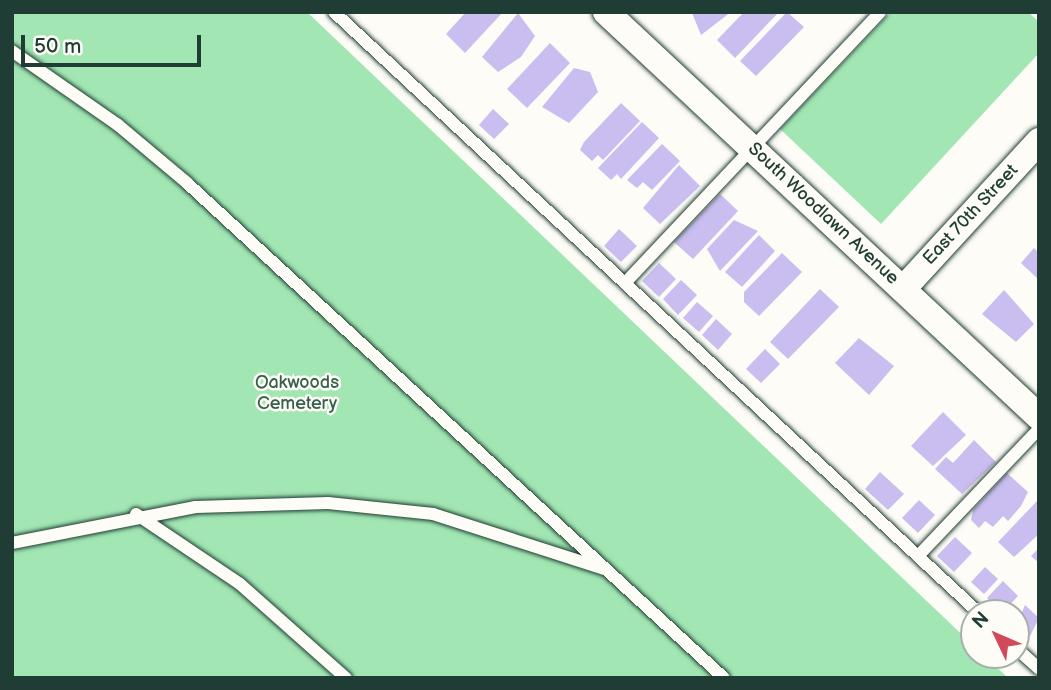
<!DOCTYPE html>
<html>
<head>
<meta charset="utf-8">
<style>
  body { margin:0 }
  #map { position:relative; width:1051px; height:690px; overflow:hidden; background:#fdfcf7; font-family:"Balsamiq Sans",sans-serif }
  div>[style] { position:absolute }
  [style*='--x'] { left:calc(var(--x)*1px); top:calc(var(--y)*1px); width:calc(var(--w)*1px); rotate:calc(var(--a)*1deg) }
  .green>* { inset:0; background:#a2e7b3 }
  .building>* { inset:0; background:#cabdef }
  .roads { filter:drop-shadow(0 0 2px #1f3d34) drop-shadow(0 0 2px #1f3d34) }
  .lane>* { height:12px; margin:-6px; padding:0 6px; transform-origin:6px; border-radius:6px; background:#fdfcf7 }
  .street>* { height:26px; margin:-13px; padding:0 13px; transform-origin:13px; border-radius:13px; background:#fdfcf7 }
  span { translate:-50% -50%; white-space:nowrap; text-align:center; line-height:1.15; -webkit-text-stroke:5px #fdfcf7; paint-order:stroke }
  .street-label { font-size:18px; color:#1f3d34 }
  .park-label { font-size:18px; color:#395f4d }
  .frame { position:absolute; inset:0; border:14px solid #1f3d34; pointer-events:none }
  .north { position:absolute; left:960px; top:599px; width:70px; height:70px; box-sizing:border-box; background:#fdfcf7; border:2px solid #a4b0a9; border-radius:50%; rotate:314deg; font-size:19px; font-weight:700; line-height:28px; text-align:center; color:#1f3d34 }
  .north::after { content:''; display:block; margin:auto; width:24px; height:32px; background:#d1495b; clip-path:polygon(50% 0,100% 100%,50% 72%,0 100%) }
  .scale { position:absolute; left:21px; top:35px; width:180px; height:32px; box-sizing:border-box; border:4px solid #1f3d34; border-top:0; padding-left:9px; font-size:21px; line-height:24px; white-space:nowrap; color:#1f3d34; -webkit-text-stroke:5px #fdfcf7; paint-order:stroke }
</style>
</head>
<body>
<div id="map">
  <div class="green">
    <i style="clip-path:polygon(12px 12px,307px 12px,974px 646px,974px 655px,984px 655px,1008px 678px,12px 678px)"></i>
    <i style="clip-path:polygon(891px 12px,1028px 12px,1039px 22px,1039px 53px,881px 224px,780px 129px)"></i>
  </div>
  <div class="building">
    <i style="clip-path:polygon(466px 12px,503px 12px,465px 53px,446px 34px)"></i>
    <i style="clip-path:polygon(677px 12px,731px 12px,701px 35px,692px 13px)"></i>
    <i style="clip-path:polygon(744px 12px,779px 12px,735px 58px,717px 40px)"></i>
    <i style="clip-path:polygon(787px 12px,804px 27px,756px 76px,740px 61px)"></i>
    <i style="clip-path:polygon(518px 13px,535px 36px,521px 57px,498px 72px,482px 57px)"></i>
    <i style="clip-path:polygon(550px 43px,570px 63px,527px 108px,507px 89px)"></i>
    <i style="clip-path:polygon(574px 68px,590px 72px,598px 92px,569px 123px,542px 107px)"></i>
    <i style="clip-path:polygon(621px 103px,640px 121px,603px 160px,598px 155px,592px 161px,580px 150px,584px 142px)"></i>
    <i style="clip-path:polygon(493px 109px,509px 124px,494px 139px,479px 125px)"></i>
    <i style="clip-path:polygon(642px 122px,659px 138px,621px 179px,617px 174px,611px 180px,598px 168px)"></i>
    <i style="clip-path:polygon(662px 144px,680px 161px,652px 190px,643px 182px,637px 188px,627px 180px)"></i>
    <i style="clip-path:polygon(679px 165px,700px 186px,660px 224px,643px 208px)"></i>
    <i style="clip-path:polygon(720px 194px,738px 211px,693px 259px,674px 242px)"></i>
    <i style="clip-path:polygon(734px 220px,758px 231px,720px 271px,707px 249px)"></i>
    <i style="clip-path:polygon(619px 229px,637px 246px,621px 262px,604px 246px)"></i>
    <i style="clip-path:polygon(759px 235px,775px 251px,742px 287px,725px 272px)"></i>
    <i style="clip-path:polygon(1034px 248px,1039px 253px,1039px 280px,1021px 263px)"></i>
    <i style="clip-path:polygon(782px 253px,802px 272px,759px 316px,744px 302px,744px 292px)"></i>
    <i style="clip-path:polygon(659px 263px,676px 279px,659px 297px,642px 281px)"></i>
    <i style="clip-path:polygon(681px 280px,697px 295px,678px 315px,663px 299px)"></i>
    <i style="clip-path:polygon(820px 289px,839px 307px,788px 359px,770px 342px)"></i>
    <i style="clip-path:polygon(1004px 290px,1034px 324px,1016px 342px,982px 314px)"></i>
    <i style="clip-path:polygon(697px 302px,713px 316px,699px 332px,683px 318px)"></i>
    <i style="clip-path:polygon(716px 319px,732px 334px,718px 350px,702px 335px)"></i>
    <i style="clip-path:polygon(859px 338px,894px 366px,869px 395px,835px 363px)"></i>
    <i style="clip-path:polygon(765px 349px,780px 364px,761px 383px,746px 369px)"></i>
    <i style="clip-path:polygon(943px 412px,966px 435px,933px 466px,911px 446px)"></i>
    <i style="clip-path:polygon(974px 440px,996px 462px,962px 494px,935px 469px,946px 457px,953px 463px)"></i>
    <i style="clip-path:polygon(880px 472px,904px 494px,888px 510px,865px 489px)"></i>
    <i style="clip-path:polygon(1007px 473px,1028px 492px,1021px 506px,1008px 521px,1003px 516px,993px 527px,985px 521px,979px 528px,971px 520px,973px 510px)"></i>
    <i style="clip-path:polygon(1039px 499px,1039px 534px,1014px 557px,998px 542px)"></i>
    <i style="clip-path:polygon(919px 500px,935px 515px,918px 533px,902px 518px)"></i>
    <i style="clip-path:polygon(955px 537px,972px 553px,954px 572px,937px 556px)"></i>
    <i style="clip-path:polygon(1039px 548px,1039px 563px,1031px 556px)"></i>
    <i style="clip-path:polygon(985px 567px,998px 579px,984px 594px,971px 582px)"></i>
    <i style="clip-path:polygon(1003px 581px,1018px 596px,1003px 612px,987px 598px)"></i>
    <i style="clip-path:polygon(1025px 605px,1039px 618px,1029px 638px,1016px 626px)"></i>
  </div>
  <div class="roads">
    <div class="lane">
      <i style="--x:334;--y:12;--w:882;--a:42.98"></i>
      <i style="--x:12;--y:51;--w:129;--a:34.9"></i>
      <i style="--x:118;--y:125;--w:90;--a:40"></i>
      <i style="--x:187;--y:183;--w:730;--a:42.67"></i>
      <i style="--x:625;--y:283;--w:372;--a:-46.7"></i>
      <i style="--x:136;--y:514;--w:125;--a:33.9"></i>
      <i style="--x:240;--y:584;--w:142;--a:41.6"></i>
      <i style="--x:12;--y:543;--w:187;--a:-11.1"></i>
      <i style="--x:196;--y:507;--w:132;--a:-1.7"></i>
      <i style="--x:328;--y:503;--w:106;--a:6"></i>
      <i style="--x:433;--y:514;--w:180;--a:17.8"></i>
      <i style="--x:918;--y:556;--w:175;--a:-46.4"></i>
      <i style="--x:1016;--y:648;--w:31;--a:42"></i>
    </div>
    <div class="street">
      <i style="--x:606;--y:12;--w:593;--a:43.09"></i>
      <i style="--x:903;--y:289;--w:201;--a:-47.4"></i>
    </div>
  </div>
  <div class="street-label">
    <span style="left:823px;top:214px;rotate:43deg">South Woodlawn Avenue</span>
    <span style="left:971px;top:215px;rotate:-47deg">East 70th Street</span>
  </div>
  <div class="park-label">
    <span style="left:297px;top:394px">Oakwoods<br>Cemetery</span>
  </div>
  <div class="frame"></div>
  <div class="north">N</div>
  <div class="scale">50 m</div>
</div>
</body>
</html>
